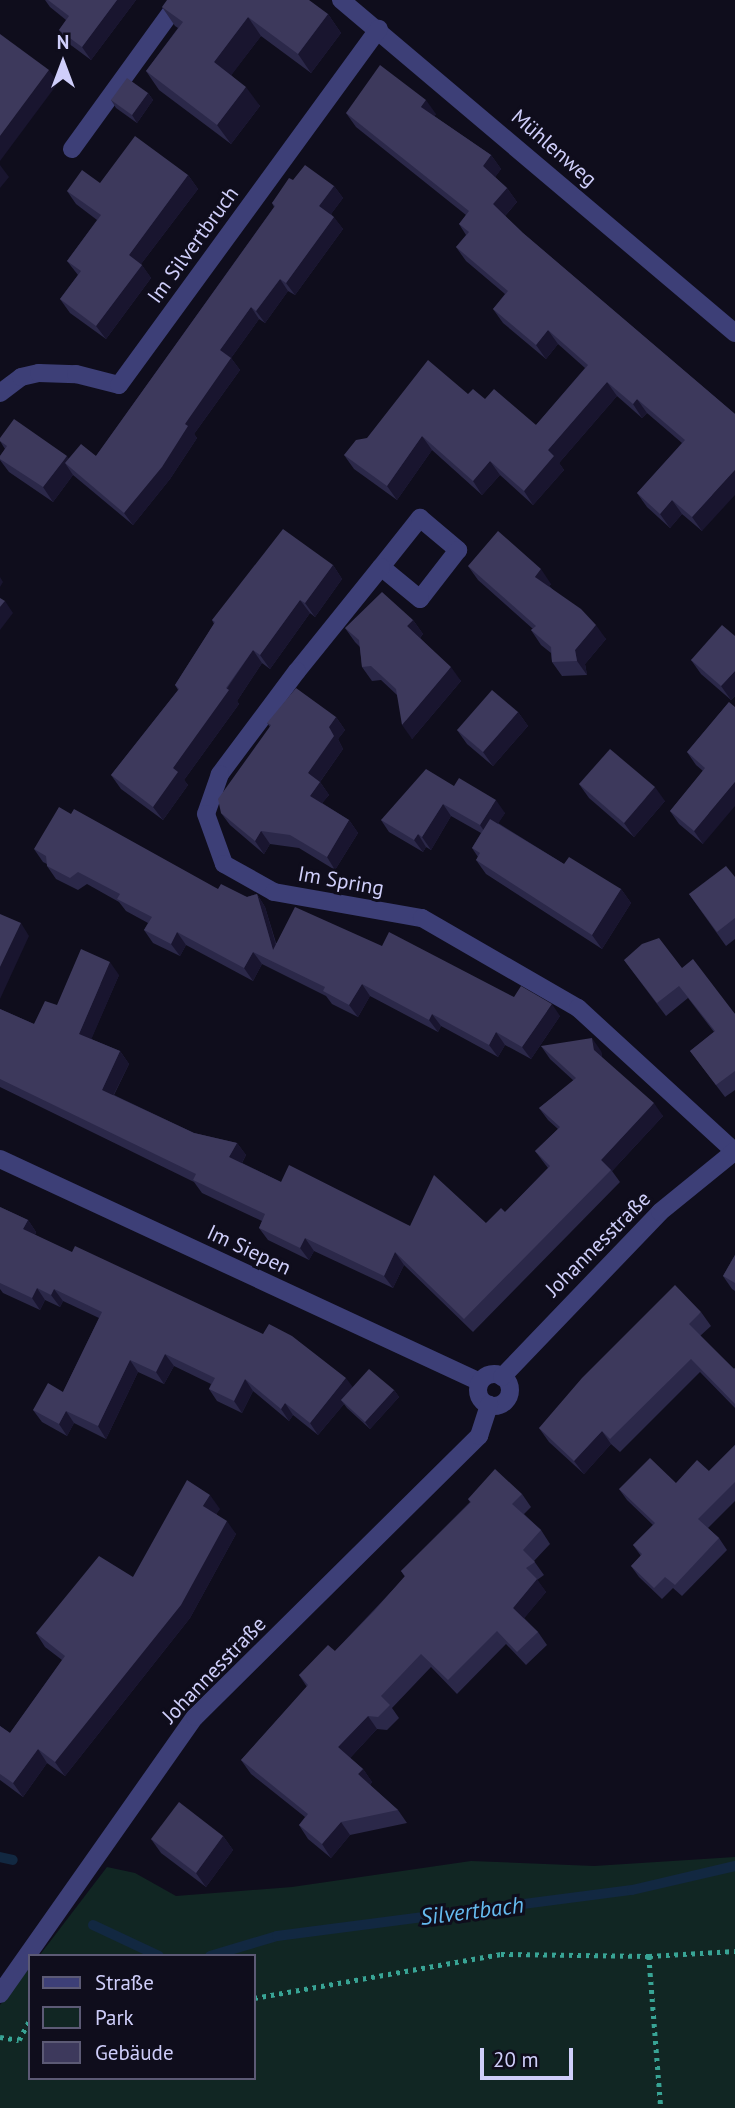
<!DOCTYPE html>
<html>
<head>
<meta charset="utf-8">
<style>
  body { margin:0 }
  #map { position:relative; width:735px; height:2108px; overflow:hidden; background:#0f0d1c; font-family:"PT Sans",sans-serif }
  div>[style] { position:absolute }
  [style*='--x'] { left:calc(var(--x)*1px); top:calc(var(--y)*1px); width:calc(var(--w)*1px); rotate:calc(var(--a)*1deg) }
  .green>* { inset:0; background:#112623 }
  .stream>* { height:10px; margin:-5px; padding:0 5px; transform-origin:5px; border-radius:5px; background:#122841 }
  .path>* { height:4.5px; margin-top:-2.25px; transform-origin:0; background:repeating-linear-gradient(90deg,#38a495 0 3.5px,transparent 0 8.5px) }
  .minor>* { height:18px; margin:-9px; padding:0 9px; transform-origin:9px; border-radius:9px; background:#3d3f77 }
  .minor>.ring { margin:-9px; padding:0; box-sizing:content-box; background:none; border:18px solid #3d3f77; border-radius:50% }
  .wall>* { inset:0; background:#2b2849 }
  .shaded-wall>* { inset:0; background:#19152f }
  .building>* { inset:0; background:#3d395c }
  span { translate:-50% -50%; white-space:nowrap; text-align:center; line-height:1.15; -webkit-text-stroke:6px #0f0d1c; paint-order:stroke }
  .street-label { font-size:21px; color:#cfcefa }
  .water-label { font-size:23px; color:#65bbf0; font-style:italic }
  .legend { position:absolute; left:28px; top:1954px; width:228px; height:126px; box-sizing:border-box; background:#0f0d1c; border:2px solid #5c5a75; margin:0; padding:9px 12px; list-style:none; font-size:21px; color:#cfcefa }
  .legend li { display:flex; align-items:center; gap:14px; height:35px }
  .legend b { width:35px; border:2px solid #5c5a75 }
  .north { position:absolute; left:28px; top:28px; width:70px; height:70px; -webkit-text-stroke:5px #0f0d1c; paint-order:stroke; rotate:0deg; font-size:19px; font-weight:700; line-height:28px; text-align:center; color:#cfcefa }
  .north::after { content:''; display:block; margin:auto; width:24px; height:32px; background:#cfcefa; clip-path:polygon(50% 0,100% 100%,50% 72%,0 100%) }
  .scale { position:absolute; left:480px; top:2048px; width:93px; height:32px; box-sizing:border-box; border:4px solid #cfcefa; border-top:0; padding-left:9px; font-size:21px; line-height:24px; white-space:nowrap; color:#cfcefa; -webkit-text-stroke:5px #0f0d1c; paint-order:stroke }
</style>
</head>
<body>
<div id="map">
  <div class="green">
    <i style="clip-path:polygon(735px 1857px,735px 2108px,0 2108px,0 2005px,30px 1967px,30px 2078px,254px 2078px,254px 1956px,39px 1956px,107px 1867px,135px 1873px,176px 1896px,292px 1887px,471px 1861px,594px 1866px)"></i>
  </div>
  <div class="stream">
    <i style="--x:0;--y:1857;--w:13;--a:13"></i>
    <i style="--x:93;--y:1925;--w:73;--a:25.2"></i>
    <i style="--x:210;--y:1956;--w:70;--a:-16.6"></i>
    <i style="--x:277;--y:1936;--w:358;--a:-7.4"></i>
    <i style="--x:632;--y:1890;--w:106;--a:-13.1"></i>
  </div>
  <div class="path">
    <i style="--x:649;--y:1956;--w:152;--a:85.5"></i>
    <i style="--x:254;--y:1998;--w:251;--a:-10.1"></i>
    <i style="--x:501;--y:1954;--w:148;--a:0.8"></i>
    <i style="--x:649;--y:1956;--w:86;--a:-3.3"></i>
    <i style="--x:0;--y:2037;--w:19;--a:9"></i>
    <i style="--x:19;--y:2040;--w:24;--a:-62"></i>
  </div>
  <div class="minor">
    <i style="--x:341;--y:0;--w:516;--a:40.2"></i>
    <i style="--x:72;--y:149;--w:184;--a:-54.1"></i>
    <i style="--x:0;--y:393;--w:26;--a:-37"></i>
    <i style="--x:21;--y:377;--w:18;--a:-13"></i>
    <i style="--x:39;--y:373;--w:37;--a:2"></i>
    <i style="--x:76;--y:374;--w:44;--a:14.3"></i>
    <i style="--x:119;--y:385;--w:441;--a:-53.9"></i>
    <i style="--x:381;--y:567;--w:63;--a:-51.5"></i>
    <i style="--x:420;--y:518;--w:50;--a:40.1"></i>
    <i style="--x:458;--y:550;--w:62;--a:127.8"></i>
    <i style="--x:420;--y:599;--w:50;--a:-140.6"></i>
    <i style="--x:381;--y:567;--w:134;--a:128.9"></i>
    <i style="--x:297;--y:671;--w:129;--a:126.8"></i>
    <i style="--x:220;--y:774;--w:42;--a:109.3"></i>
    <i style="--x:206;--y:814;--w:53;--a:70.2"></i>
    <i style="--x:224;--y:864;--w:57;--a:29.2"></i>
    <i style="--x:274;--y:892;--w:150;--a:10"></i>
    <i style="--x:422;--y:918;--w:180;--a:30"></i>
    <i style="--x:578;--y:1008;--w:213;--a:42.5"></i>
    <i style="--x:0;--y:1159;--w:529;--a:24.92"></i>
    <i class="ring" style="left:478px;top:1374px;width:14px;height:14px"></i>
    <i style="--x:502;--y:1377;--w:228;--a:-46.2"></i>
    <i style="--x:660;--y:1212;--w:97;--a:-39.1"></i>
    <i style="--x:0;--y:1994;--w:339;--a:-54.9"></i>
    <i style="--x:195;--y:1717;--w:400;--a:-44.7"></i>
    <i style="--x:479;--y:1436;--w:33;--a:-72"></i>
  </div>
  <div class="wall">
    <i style="clip-path:polygon(45px 0,136px 0,91px 60px,68px 43px,59px 30px,66px 20px,50px 7px)"></i>
    <i style="clip-path:polygon(162px 7px,328px 14px,341px 33px,311px 73px,261px 36px,231px 75px,260px 106px,231px 144px,159px 90px,146px 71px,178px 28px,175px 26px)"></i>
    <i style="clip-path:polygon(148px 93px,153px 100px,137px 123px,116px 108px,111px 100px)"></i>
    <i style="clip-path:polygon(346px 113px,436px 114px,434px 116px,491px 155px,501px 169px,495px 177px,507px 188px,517px 202px,505px 216px,523px 233px,735px 414px,702px 531px,682px 514px,670px 528px,647px 507px,637px 493px,682px 443px,647px 413px,642px 418px,617px 396px,559px 463px,564px 470px,533px 505px,500px 475px,482px 495px,432px 450px,397px 500px,354px 469px,344px 455px,367px 438px,468px 394px,485px 399px,536px 425px,585px 368px,558px 344px,546px 359px,503px 323px,493px 309px,505px 294px,466px 261px,456px 247px,466px 235px,459px 224px,466px 215px,356px 127px)"></i>
    <i style="clip-path:polygon(188px 175px,198px 189px,141px 264px,151px 278px,106px 339px,70px 313px,60px 299px,78px 275px,67px 261px,97px 220px,76px 204px,67px 191px,100px 183px)"></i>
    <i style="clip-path:polygon(293px 180px,334px 186px,343px 198px,331px 214px,343px 229px,295px 295px,288px 291px,265px 323px,259px 319px,231px 358px,240px 370px,194px 434px,197px 438px,170px 479px,133px 525px,73px 475px,53px 502px,9px 472px,0 460px,0 456px,5px 449px,0 441px,0 438px,69px 459px,96px 456px,274px 207px,272px 203px)"></i>
    <i style="clip-path:polygon(333px 565px,342px 579px,315px 617px,310px 613px,270px 669px,262px 663px,237px 701px,239px 704px,184px 780px,188px 785px,163px 820px,121px 789px,111px 775px,178px 690px,175px 685px,214px 624px,212px 620px)"></i>
    <i style="clip-path:polygon(468px 566px,551px 584px,549px 586px,606px 639px,585px 664px,587px 675px,562px 676px,552px 662px,551px 653px,541px 645px,531px 630px,533px 629px,478px 580px)"></i>
    <i style="clip-path:polygon(413px 620px,423px 634px,420px 638px,461px 681px,412px 739px,397px 695px,381px 680px,372px 681px,362px 667px,360px 647px,355px 642px,345px 628px)"></i>
    <i style="clip-path:polygon(735px 636px,735px 696px,731px 700px,701px 674px,691px 660px)"></i>
    <i style="clip-path:polygon(729px 702px,703px 844px,679px 824px,670px 811px,703px 771px,696px 765px,687px 752px)"></i>
    <i style="clip-path:polygon(518px 712px,528px 726px,493px 766px,467px 744px,457px 730px)"></i>
    <i style="clip-path:polygon(336px 717px,345px 730px,338px 739px,343px 749px,320px 782px,329px 795px,322px 803px,349px 820px,358px 833px,335px 870px,299px 848px,270px 844px,264px 854px,230px 825px,221px 813px,270px 727px,267px 723px)"></i>
    <i style="clip-path:polygon(579px 784px,665px 801px,634px 837px,589px 798px)"></i>
    <i style="clip-path:polygon(454px 786px,505px 813px,498px 823px,564px 864px,621px 889px,631px 903px,602px 949px,486px 874px,476px 860px,478px 857px,472px 848px,481px 833px,451px 816px,431px 850px,426px 847px,423px 852px,389px 832px,381px 820px)"></i>
    <i style="clip-path:polygon(34px 849px,218px 889px,247px 897px,257px 894px,265px 907px,276px 943px,382px 946px,560px 1016px,531px 1059px,505px 1045px,498px 1057px,441px 1026px,438px 1032px,370px 996px,358px 1017px,332px 1004px,326px 996px,262px 964px,253px 981px,186px 945px,180px 956px,153px 943px,144px 930px,148px 923px,126px 911px,119px 902px,87px 884px,78px 890px,56px 879px,47px 866px,47px 864px,43px 862px)"></i>
    <i style="clip-path:polygon(735px 877px,735px 939px,726px 946px,689px 894px)"></i>
    <i style="clip-path:polygon(624px 960px,682px 968px,735px 1014px,735px 1090px,725px 1097px,690px 1051px,714px 1032px,688px 998px,666px 1016px)"></i>
    <i style="clip-path:polygon(119px 975px,91px 1039px,120px 1051px,129px 1064px,114px 1095px,194px 1133px,237px 1143px,246px 1155px,242px 1163px,281px 1182px,410px 1226px,486px 1223px,505px 1212px,548px 1168px,535px 1151px,558px 1129px,548px 1120px,539px 1108px,574px 1081px,550px 1059px,541px 1046px,601px 1051px,602px 1058px,663px 1116px,612px 1171px,620px 1182px,473px 1332px,404px 1265px,393px 1288px,314px 1251px,309px 1260px,268px 1240px,259px 1228px,262px 1221px,202px 1193px,194px 1182px,0 1087px,0 1009px,34px 1024px,57px 1005px)"></i>
    <i style="clip-path:polygon(0 1207px,28px 1220px,36px 1232px,35px 1235px,353px 1388px,394px 1390px,399px 1397px,370px 1429px,347px 1408px,344px 1404px,318px 1435px,293px 1415px,289px 1421px,253px 1391px,242px 1413px,217px 1401px,209px 1389px,211px 1384px,174px 1366px,164px 1384px,138px 1372px,106px 1439px,74px 1423px,67px 1436px,42px 1422px,33px 1410px,63px 1392px,99px 1318px,63px 1301px,60px 1307px,45px 1300px,40px 1310px,3px 1293px,0 1289px)"></i>
    <i style="clip-path:polygon(735px 1255px,735px 1291px,732px 1289px,723px 1276px)"></i>
    <i style="clip-path:polygon(701px 1312px,711px 1326px,700px 1336px,734px 1369px,735px 1368px,735px 1408px,700px 1372px,620px 1452px,611px 1444px,584px 1474px,549px 1442px,539px 1428px)"></i>
    <i style="clip-path:polygon(735px 1445px,735px 1501px,708px 1528px,719px 1538px,727px 1550px,682px 1596px,673px 1588px,662px 1599px,639px 1577px,631px 1566px,641px 1556px,633px 1545px,653px 1525px,627px 1500px,619px 1489px,676px 1483px,709px 1471px)"></i>
    <i style="clip-path:polygon(522px 1494px,531px 1507px,524px 1514px,541px 1530px,550px 1544px,534px 1561px,544px 1575px,537px 1580px,546px 1592px,524px 1618px,538px 1632px,547px 1645px,526px 1665px,506px 1644px,457px 1694px,431px 1667px,392px 1708px,399px 1718px,387px 1730px,377px 1729px,350px 1758px,363px 1769px,372px 1782px,370px 1785px,398px 1810px,407px 1823px,350px 1835px,331px 1858px,308px 1839px,299px 1825px,305px 1817px,251px 1774px,241px 1760px,307px 1687px,299px 1675px,335px 1651px,405px 1577px,401px 1571px,470px 1502px,468px 1499px)"></i>
    <i style="clip-path:polygon(220px 1509px,216px 1514px,236px 1534px,190px 1618px,65px 1776px,47px 1763px,23px 1797px,0 1780px,0 1726px,10px 1733px,62px 1660px,45px 1647px,36px 1633px,133px 1577px)"></i>
    <i style="clip-path:polygon(223px 1836px,233px 1850px,206px 1887px,161px 1853px,151px 1839px)"></i>
  </div>
  <div class="shaded-wall">
    <i style="clip-path:polygon(117px 0,136px 0,91px 60px,82px 47px)"></i>
    <i style="clip-path:polygon(328px 14px,341px 33px,311px 73px,298px 54px)"></i>
    <i style="clip-path:polygon(248px 17px,261px 36px,227px 81px,214px 62px)"></i>
    <i style="clip-path:polygon(49px 70px,58px 83px,0 161px,0 136px)"></i>
    <i style="clip-path:polygon(246px 87px,260px 106px,231px 144px,217px 125px)"></i>
    <i style="clip-path:polygon(148px 93px,153px 100px,137px 123px,132px 115px)"></i>
    <i style="clip-path:polygon(426px 100px,436px 114px,431px 121px,421px 107px)"></i>
    <i style="clip-path:polygon(491px 155px,501px 169px,493px 180px,483px 166px)"></i>
    <i style="clip-path:polygon(0 165px,9px 177px,0 188px)"></i>
    <i style="clip-path:polygon(188px 175px,198px 189px,138px 268px,129px 255px)"></i>
    <i style="clip-path:polygon(334px 186px,343px 198px,328px 218px,319px 206px)"></i>
    <i style="clip-path:polygon(507px 188px,517px 202px,503px 218px,493px 204px)"></i>
    <i style="clip-path:polygon(334px 217px,343px 229px,295px 295px,286px 283px)"></i>
    <i style="clip-path:polygon(142px 265px,151px 278px,106px 339px,96px 326px)"></i>
    <i style="clip-path:polygon(280px 279px,288px 291px,265px 323px,256px 311px)"></i>
    <i style="clip-path:polygon(251px 307px,259px 319px,231px 358px,240px 370px,194px 434px,197px 438px,170px 479px,133px 525px,124px 513px,185px 424px,220px 350px)"></i>
    <i style="clip-path:polygon(548px 330px,558px 344px,546px 359px,536px 345px)"></i>
    <i style="clip-path:polygon(607px 382px,617px 396px,559px 463px,564px 470px,533px 505px,524px 491px,548px 450px)"></i>
    <i style="clip-path:polygon(637px 399px,647px 413px,642px 418px,633px 404px)"></i>
    <i style="clip-path:polygon(422px 436px,432px 450px,397px 500px,387px 486px)"></i>
    <i style="clip-path:polygon(67px 456px,77px 470px,65px 463px,73px 475px,53px 502px,43px 487px)"></i>
    <i style="clip-path:polygon(490px 461px,500px 475px,482px 495px,473px 481px)"></i>
    <i style="clip-path:polygon(735px 470px,735px 495px,702px 531px,692px 517px)"></i>
    <i style="clip-path:polygon(672px 500px,682px 514px,670px 528px,660px 514px)"></i>
    <i style="clip-path:polygon(333px 565px,342px 579px,315px 617px,305px 603px)"></i>
    <i style="clip-path:polygon(541px 569px,551px 584px,545px 591px,535px 577px)"></i>
    <i style="clip-path:polygon(0 577px,3px 582px,0 587px)"></i>
    <i style="clip-path:polygon(300px 600px,310px 613px,270px 669px,260px 655px)"></i>
    <i style="clip-path:polygon(5px 601px,13px 613px,0 630px,0 607px)"></i>
    <i style="clip-path:polygon(413px 620px,423px 634px,417px 641px,407px 626px)"></i>
    <i style="clip-path:polygon(596px 625px,606px 639px,585px 664px,587px 675px,577px 661px,575px 650px)"></i>
    <i style="clip-path:polygon(253px 650px,262px 663px,237px 701px,239px 704px,184px 780px,188px 785px,163px 820px,153px 807px,173px 768px)"></i>
    <i style="clip-path:polygon(451px 667px,461px 681px,412px 739px,402px 725px)"></i>
    <i style="clip-path:polygon(735px 671px,735px 696px,731px 700px,721px 686px)"></i>
    <i style="clip-path:polygon(518px 712px,528px 726px,493px 766px,483px 752px)"></i>
    <i style="clip-path:polygon(336px 717px,345px 730px,338px 739px,343px 749px,317px 786px,308px 773px,329px 727px)"></i>
    <i style="clip-path:polygon(320px 782px,329px 795px,318px 808px,310px 796px)"></i>
    <i style="clip-path:polygon(735px 782px,735px 806px,703px 844px,694px 831px)"></i>
    <i style="clip-path:polygon(655px 787px,665px 801px,634px 837px,624px 823px)"></i>
    <i style="clip-path:polygon(496px 800px,505px 813px,489px 838px,480px 825px)"></i>
    <i style="clip-path:polygon(443px 804px,451px 816px,431px 850px,422px 837px)"></i>
    <i style="clip-path:polygon(349px 820px,358px 833px,335px 870px,327px 857px)"></i>
    <i style="clip-path:polygon(261px 831px,270px 844px,264px 854px,255px 841px)"></i>
    <i style="clip-path:polygon(418px 834px,426px 847px,423px 852px,414px 840px)"></i>
    <i style="clip-path:polygon(621px 889px,631px 903px,602px 949px,592px 935px)"></i>
    <i style="clip-path:polygon(257px 894px,265px 907px,281px 962px,273px 950px)"></i>
    <i style="clip-path:polygon(21px 923px,29px 936px,0 999px,0 967px)"></i>
    <i style="clip-path:polygon(177px 932px,186px 945px,180px 956px,171px 944px)"></i>
    <i style="clip-path:polygon(253px 952px,262px 964px,253px 981px,244px 968px)"></i>
    <i style="clip-path:polygon(110px 962px,119px 975px,88px 1047px,79px 1034px)"></i>
    <i style="clip-path:polygon(362px 984px,370px 996px,358px 1017px,349px 1005px)"></i>
    <i style="clip-path:polygon(552px 1004px,560px 1016px,531px 1059px,522px 1047px)"></i>
    <i style="clip-path:polygon(432px 1014px,441px 1026px,438px 1032px,429px 1020px)"></i>
    <i style="clip-path:polygon(496px 1032px,505px 1045px,498px 1057px,489px 1045px)"></i>
    <i style="clip-path:polygon(592px 1038px,601px 1051px,603px 1063px,594px 1050px)"></i>
    <i style="clip-path:polygon(120px 1051px,129px 1064px,110px 1102px,102px 1090px)"></i>
    <i style="clip-path:polygon(654px 1103px,663px 1116px,612px 1171px,601px 1160px)"></i>
    <i style="clip-path:polygon(237px 1143px,246px 1155px,238px 1170px,229px 1157px)"></i>
    <i style="clip-path:polygon(28px 1220px,36px 1232px,32px 1241px,23px 1229px)"></i>
    <i style="clip-path:polygon(305px 1238px,314px 1251px,309px 1260px,300px 1248px)"></i>
    <i style="clip-path:polygon(395px 1252px,404px 1265px,393px 1288px,384px 1276px)"></i>
    <i style="clip-path:polygon(37px 1288px,45px 1300px,40px 1310px,32px 1298px)"></i>
    <i style="clip-path:polygon(54px 1289px,63px 1301px,60px 1307px,51px 1295px)"></i>
    <i style="clip-path:polygon(165px 1354px,174px 1366px,164px 1384px,156px 1372px)"></i>
    <i style="clip-path:polygon(130px 1360px,138px 1372px,106px 1439px,98px 1426px)"></i>
    <i style="clip-path:polygon(346px 1378px,355px 1390px,341px 1400px,344px 1404px,318px 1435px,310px 1423px)"></i>
    <i style="clip-path:polygon(245px 1379px,253px 1391px,242px 1413px,234px 1401px)"></i>
    <i style="clip-path:polygon(394px 1390px,399px 1397px,370px 1429px,365px 1422px)"></i>
    <i style="clip-path:polygon(285px 1403px,293px 1415px,289px 1421px,281px 1409px)"></i>
    <i style="clip-path:polygon(66px 1411px,74px 1423px,67px 1436px,59px 1424px)"></i>
    <i style="clip-path:polygon(602px 1431px,611px 1444px,584px 1474px,574px 1461px)"></i>
    <i style="clip-path:polygon(210px 1495px,220px 1509px,212px 1519px,203px 1506px)"></i>
    <i style="clip-path:polygon(227px 1521px,236px 1534px,190px 1618px,65px 1776px,55px 1762px)"></i>
    <i style="clip-path:polygon(537px 1579px,546px 1592px,522px 1621px,513px 1608px)"></i>
    <i style="clip-path:polygon(368px 1716px,377px 1729px,348px 1760px,338px 1747px)"></i>
    <i style="clip-path:polygon(38px 1749px,47px 1763px,23px 1797px,13px 1783px)"></i>
    <i style="clip-path:polygon(363px 1769px,372px 1782px,368px 1787px,358px 1774px)"></i>
    <i style="clip-path:polygon(341px 1822px,350px 1835px,331px 1858px,322px 1844px)"></i>
    <i style="clip-path:polygon(223px 1836px,233px 1850px,206px 1887px,196px 1873px)"></i>
  </div>
  <div class="building">
    <i style="clip-path:polygon(48px 0,117px 0,82px 47px,59px 30px,69px 16px)"></i>
    <i style="clip-path:polygon(167px 0,309px 0,328px 14px,298px 54px,248px 17px,214px 62px,246px 87px,217px 125px,146px 71px,183px 22px,162px 7px)"></i>
    <i style="clip-path:polygon(0 34px,49px 70px,0 136px)"></i>
    <i style="clip-path:polygon(380px 65px,426px 100px,421px 107px,491px 155px,483px 166px,507px 188px,493px 204px,523px 233px,735px 414px,735px 470px,692px 517px,672px 500px,660px 514px,637px 493px,685px 440px,637px 399px,633px 404px,607px 382px,548px 450px,554px 456px,524px 491px,490px 461px,473px 481px,422px 436px,387px 486px,344px 455px,356px 440px,367px 438px,428px 360px,468px 394px,473px 389px,485px 399px,494px 389px,536px 425px,588px 365px,548px 330px,536px 345px,493px 309px,508px 291px,456px 247px,469px 232px,459px 224px,469px 211px,346px 113px)"></i>
    <i style="clip-path:polygon(127px 78px,148px 93px,132px 115px,111px 100px)"></i>
    <i style="clip-path:polygon(135px 136px,188px 175px,129px 255px,142px 265px,96px 326px,60px 299px,81px 271px,67px 261px,101px 215px,67px 191px,82px 170px,100px 183px)"></i>
    <i style="clip-path:polygon(305px 165px,334px 186px,319px 206px,334px 217px,286px 283px,280px 279px,256px 311px,251px 307px,220px 350px,231px 358px,185px 424px,188px 426px,162px 467px,124px 513px,65px 463px,81px 444px,96px 456px,275px 206px,272px 203px,289px 178px,293px 180px)"></i>
    <i style="clip-path:polygon(14px 419px,67px 456px,43px 487px,0 459px,0 456px,7px 446px,0 441px,0 438px)"></i>
    <i style="clip-path:polygon(283px 529px,333px 565px,305px 603px,300px 600px,260px 655px,253px 650px,226px 688px,229px 690px,173px 768px,178px 772px,153px 807px,111px 775px,179px 689px,175px 685px,215px 622px,212px 620px)"></i>
    <i style="clip-path:polygon(498px 531px,541px 569px,535px 577px,581px 609px,596px 625px,575px 650px,577px 661px,552px 662px,551px 647px,531px 630px,536px 626px,468px 566px)"></i>
    <i style="clip-path:polygon(382px 592px,413px 620px,407px 626px,451px 667px,402px 725px,396px 689px,371px 666px,362px 667px,359px 640px,345px 628px)"></i>
    <i style="clip-path:polygon(0 598px,5px 601px,0 607px)"></i>
    <i style="clip-path:polygon(722px 625px,735px 636px,735px 671px,721px 686px,691px 660px)"></i>
    <i style="clip-path:polygon(296px 688px,336px 717px,329px 727px,334px 736px,308px 773px,320px 782px,310px 796px,349px 820px,327px 857px,290px 835px,261px 831px,255px 841px,221px 813px,218px 799px,271px 725px,267px 723px)"></i>
    <i style="clip-path:polygon(492px 690px,518px 712px,483px 752px,457px 730px)"></i>
    <i style="clip-path:polygon(729px 702px,735px 707px,735px 782px,694px 831px,670px 811px,705px 768px,687px 752px)"></i>
    <i style="clip-path:polygon(610px 749px,655px 787px,624px 823px,579px 784px)"></i>
    <i style="clip-path:polygon(426px 769px,454px 786px,459px 778px,496px 800px,480px 825px,443px 804px,422px 837px,418px 834px,414px 840px,381px 820px)"></i>
    <i style="clip-path:polygon(59px 807px,71px 814px,74px 809px,218px 889px,221px 884px,247px 897px,257px 894px,273px 950px,295px 907px,382px 946px,389px 932px,514px 997px,521px 986px,552px 1004px,522px 1047px,496px 1032px,489px 1045px,432px 1014px,429px 1020px,362px 984px,349px 1005px,323px 991px,325px 987px,253px 952px,244px 968px,177px 932px,171px 944px,144px 930px,152px 917px,117px 899px,120px 894px,78px 872px,70px 878px,47px 866px,46px 856px,34px 849px)"></i>
    <i style="clip-path:polygon(490px 819px,564px 864px,569px 857px,621px 889px,592px 935px,476px 860px,480px 853px,472px 848px)"></i>
    <i style="clip-path:polygon(726px 866px,735px 877px,735px 918px,717px 932px,689px 894px)"></i>
    <i style="clip-path:polygon(0 914px,21px 923px,0 967px)"></i>
    <i style="clip-path:polygon(659px 938px,682px 968px,693px 959px,735px 1014px,735px 1071px,716px 1085px,690px 1051px,715px 1031px,679px 986px,657px 1003px,624px 960px,642px 944px)"></i>
    <i style="clip-path:polygon(81px 949px,110px 962px,79px 1034px,120px 1051px,102px 1090px,194px 1133px,237px 1143px,229px 1157px,281px 1182px,289px 1165px,410px 1226px,434px 1175px,486px 1223px,501px 1208px,505px 1212px,550px 1166px,535px 1151px,560px 1127px,539px 1108px,576px 1078px,541px 1046px,592px 1038px,594px 1050px,654px 1103px,601px 1160px,611px 1170px,464px 1319px,395px 1252px,384px 1276px,305px 1238px,300px 1248px,259px 1228px,265px 1214px,193px 1180px,196px 1174px,0 1079px,0 1009px,34px 1024px,45px 1001px,57px 1005px)"></i>
    <i style="clip-path:polygon(0 1207px,28px 1220px,23px 1229px,72px 1252px,75px 1246px,263px 1334px,269px 1324px,292px 1336px,346px 1378px,310px 1423px,285px 1403px,281px 1409px,245px 1379px,234px 1401px,209px 1389px,215px 1378px,165px 1354px,156px 1372px,130px 1360px,98px 1426px,66px 1411px,59px 1424px,33px 1410px,48px 1383px,63px 1392px,102px 1312px,54px 1289px,51px 1295px,37px 1288px,32px 1298px,0 1283px)"></i>
    <i style="clip-path:polygon(735px 1255px,735px 1283px,723px 1276px)"></i>
    <i style="clip-path:polygon(675px 1285px,701px 1312px,689px 1324px,734px 1369px,735px 1368px,735px 1404px,691px 1359px,610px 1439px,602px 1431px,574px 1461px,539px 1428px,582px 1378px)"></i>
    <i style="clip-path:polygon(369px 1369px,394px 1390px,365px 1422px,341px 1400px)"></i>
    <i style="clip-path:polygon(735px 1445px,735px 1482px,698px 1519px,719px 1538px,675px 1585px,665px 1577px,654px 1588px,631px 1566px,642px 1554px,633px 1545px,655px 1523px,619px 1489px,650px 1458px,676px 1483px,697px 1460px,709px 1471px)"></i>
    <i style="clip-path:polygon(495px 1469px,522px 1494px,512px 1504px,541px 1530px,523px 1550px,535px 1562px,526px 1568px,537px 1579px,513px 1608px,538px 1632px,517px 1652px,497px 1631px,448px 1680px,421px 1654px,381px 1696px,390px 1705px,378px 1717px,368px 1716px,338px 1747px,363px 1769px,358px 1774px,398px 1810px,341px 1822px,322px 1844px,299px 1825px,308px 1814px,241px 1760px,308px 1685px,299px 1675px,328px 1645px,335px 1651px,374px 1611px,405px 1576px,401px 1571px,471px 1502px,468px 1499px)"></i>
    <i style="clip-path:polygon(187px 1480px,210px 1495px,203px 1506px,227px 1521px,181px 1605px,55px 1762px,38px 1749px,13px 1783px,0 1774px,0 1726px,10px 1733px,65px 1656px,36px 1633px,99px 1556px,133px 1577px)"></i>
    <i style="clip-path:polygon(179px 1802px,223px 1836px,196px 1873px,151px 1839px)"></i>
  </div>
  <div class="street-label">
    <span style="left:554px;top:148px;rotate:41deg">Mühlenweg</span>
    <span style="left:193px;top:245px;rotate:-54deg">Im Silvertbruch</span>
    <span style="left:341px;top:881px;rotate:10deg">Im Spring</span>
    <span style="left:598px;top:1244px;rotate:-45deg">Johannesstraße</span>
    <span style="left:249px;top:1250px;rotate:25deg">Im Siepen</span>
    <span style="left:214px;top:1670px;rotate:-46deg">Johannesstraße</span>
  </div>
  <div class="water-label">
    <span style="left:472px;top:1911px;rotate:-7deg">Silvertbach</span>
  </div>
  <ul class="legend">
  <li><b style="height:9px;background:#3d3f77"></b>Straße</li>
  <li><b style="height:19px;background:#112623"></b>Park</li>
  <li><b style="height:19px;background:#3d395c"></b>Gebäude</li>
  </ul>
  <div class="north">N</div>
  <div class="scale">20 m</div>
</div>
</body>
</html>
